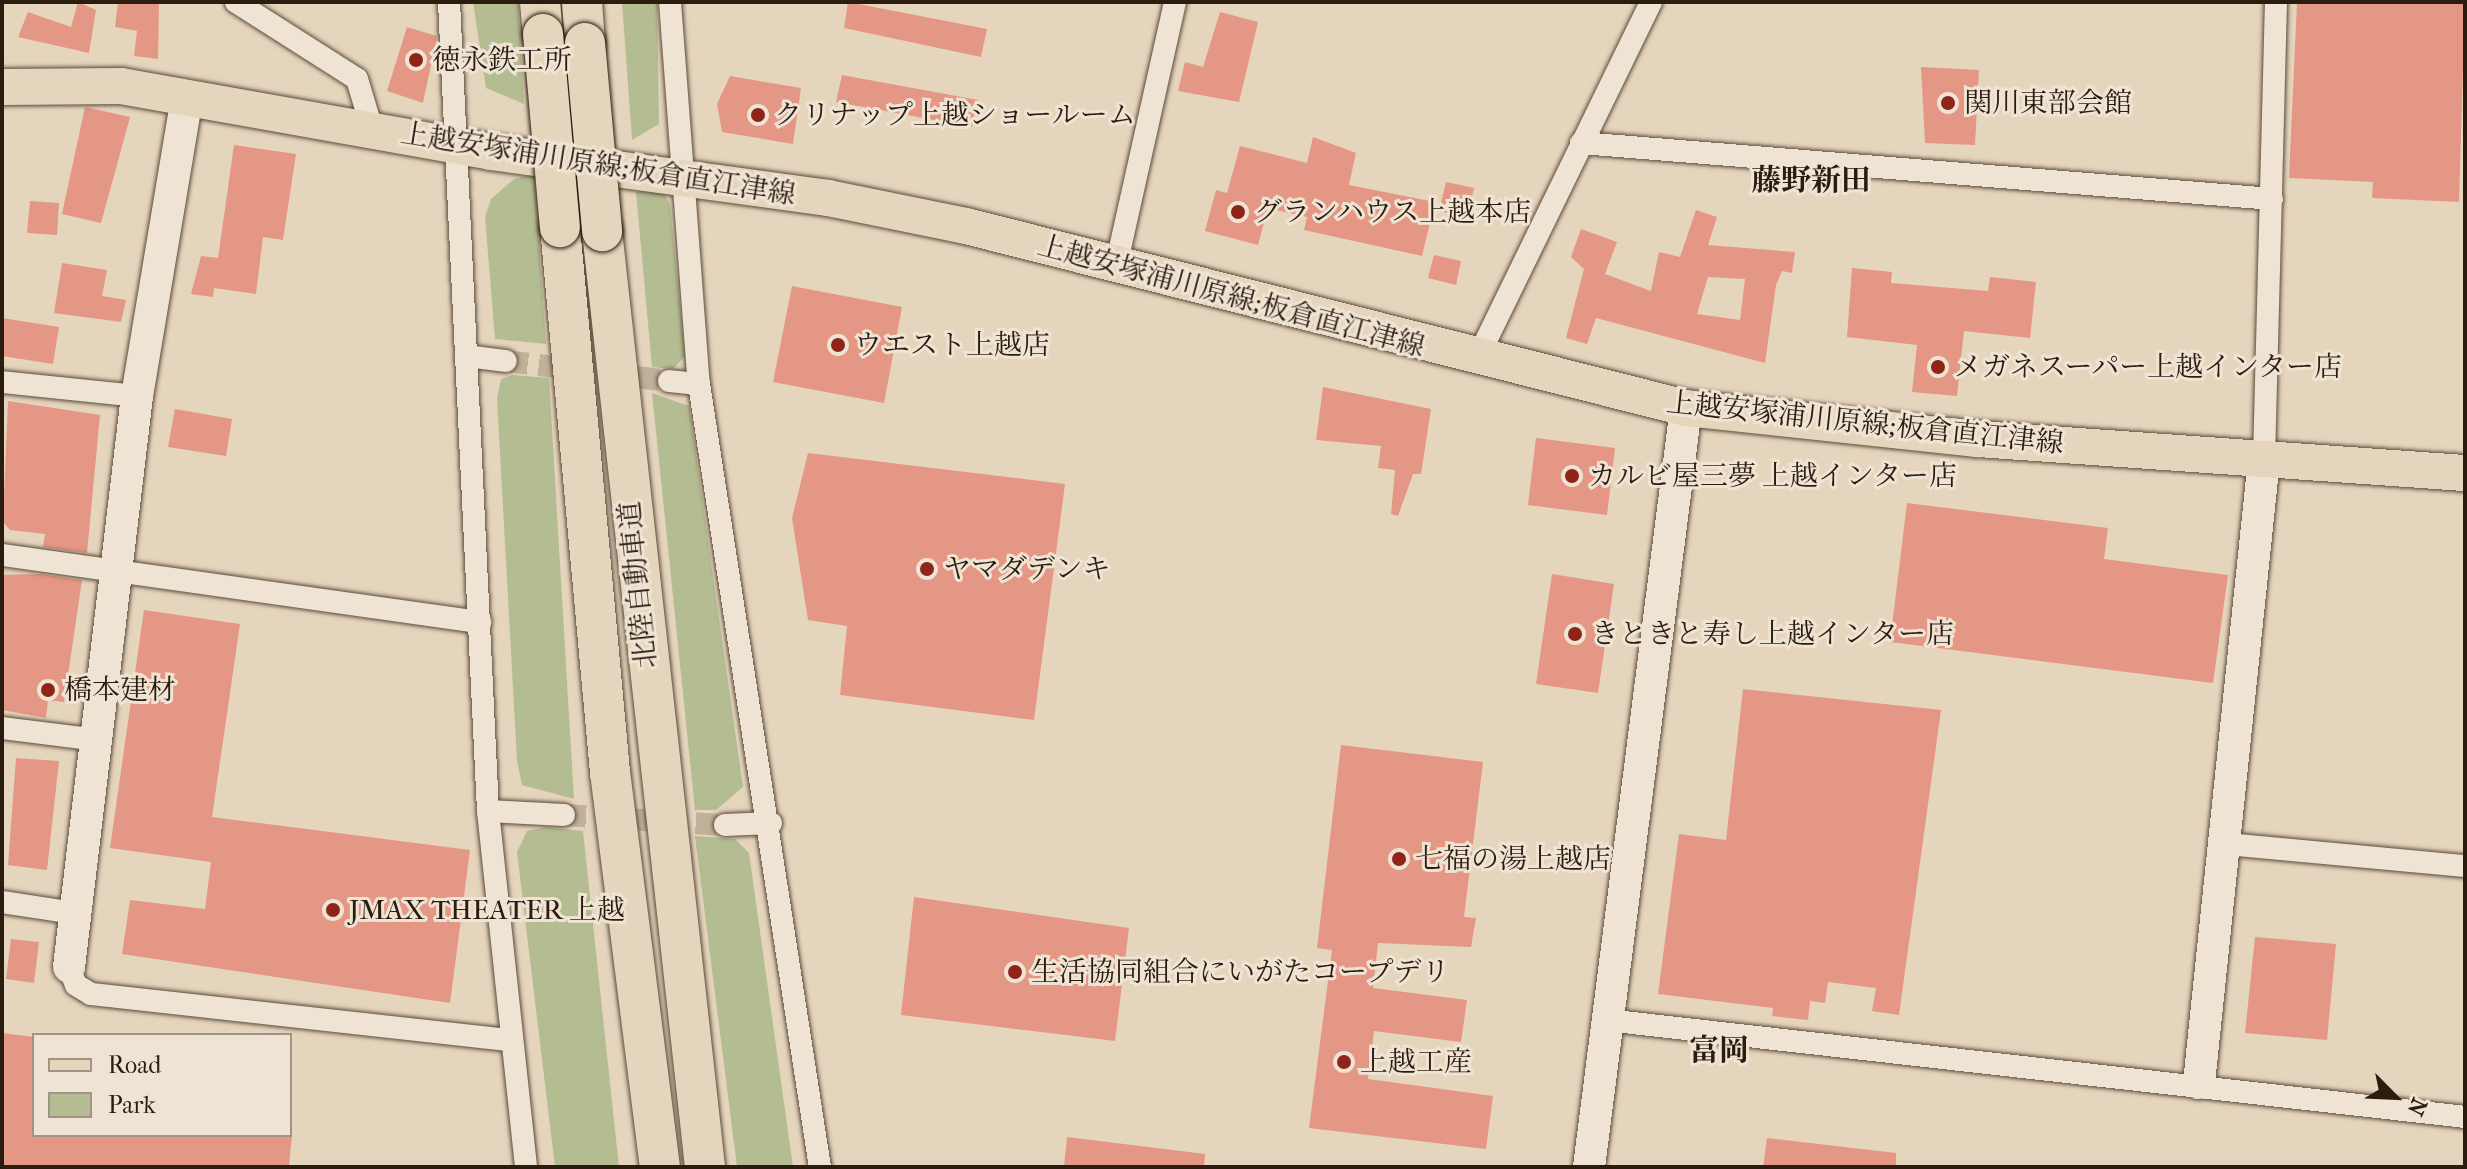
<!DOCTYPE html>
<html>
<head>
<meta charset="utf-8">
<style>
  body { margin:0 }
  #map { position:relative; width:2467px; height:1169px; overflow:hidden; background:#e6d5bd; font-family:"IM FELL French Canon","Noto Serif JP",serif }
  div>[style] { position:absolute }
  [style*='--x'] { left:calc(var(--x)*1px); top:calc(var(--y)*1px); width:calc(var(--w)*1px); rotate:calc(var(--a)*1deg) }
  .green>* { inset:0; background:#b4bd92 }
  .building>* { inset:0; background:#e49784 }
  .street-tunnel>* { height:22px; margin-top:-11px; transform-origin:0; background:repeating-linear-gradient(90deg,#c1b09a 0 22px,transparent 0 33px) }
  .roads { filter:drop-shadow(0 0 2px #5a4a3b) drop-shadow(0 0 2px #5a4a3b) }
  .street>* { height:22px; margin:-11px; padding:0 11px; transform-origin:11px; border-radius:11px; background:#efe4d4 }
  .secondary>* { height:32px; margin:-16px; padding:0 16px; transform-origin:16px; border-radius:16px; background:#efe4d4 }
  .primary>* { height:36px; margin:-18px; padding:0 18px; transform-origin:18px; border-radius:18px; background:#e6d5bd }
  .highway>* { height:40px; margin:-20px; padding:0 20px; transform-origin:20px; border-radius:20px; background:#e6d5bd }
  .bridges { filter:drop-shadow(0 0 2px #2b1c10) drop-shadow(0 0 2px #2b1c10) }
  .highway-bridge>* { height:40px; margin:-20px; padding:0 20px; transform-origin:20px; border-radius:20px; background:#e6d5bd }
  .dots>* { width:22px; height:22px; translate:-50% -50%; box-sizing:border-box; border:4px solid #efe4d4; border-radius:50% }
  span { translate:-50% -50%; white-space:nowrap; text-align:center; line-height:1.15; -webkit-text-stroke:6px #efe4d4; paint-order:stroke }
  .poi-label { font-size:28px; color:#2b1c10 }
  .left { translate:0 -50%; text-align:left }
  .street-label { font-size:28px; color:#2b1c10 }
  .neighbourhood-label { font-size:30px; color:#2b1c10; font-weight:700 }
  .frame { position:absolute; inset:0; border:4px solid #2b1c10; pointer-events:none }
  .legend { position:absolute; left:32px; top:1033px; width:260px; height:104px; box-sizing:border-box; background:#efe4d4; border:2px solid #a19486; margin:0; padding:10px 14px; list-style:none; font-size:24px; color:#2b1c10 }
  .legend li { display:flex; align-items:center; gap:16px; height:40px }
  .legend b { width:40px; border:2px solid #a19486 }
  .north { position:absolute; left:2355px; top:1057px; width:80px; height:80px; -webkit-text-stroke:6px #efe4d4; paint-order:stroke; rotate:114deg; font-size:22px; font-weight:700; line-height:32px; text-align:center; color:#2b1c10 }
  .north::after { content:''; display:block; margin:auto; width:28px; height:36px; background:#2b1c10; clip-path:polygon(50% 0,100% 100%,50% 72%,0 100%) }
</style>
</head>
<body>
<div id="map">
  <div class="green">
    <i style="clip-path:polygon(473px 2px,518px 2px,524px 104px,486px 88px)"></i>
    <i style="clip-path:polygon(622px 2px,657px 2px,659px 124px,632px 140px)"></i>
    <i style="clip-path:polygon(534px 174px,546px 344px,495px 339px,485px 217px,491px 199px,514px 179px)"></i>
    <i style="clip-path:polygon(636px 192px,663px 192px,670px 204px,685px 356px,673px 369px,652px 367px)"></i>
    <i style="clip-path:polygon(513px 375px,549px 378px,574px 799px,522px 785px,517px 761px,497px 399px,501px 379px)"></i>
    <i style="clip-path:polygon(652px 393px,689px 406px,743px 787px,716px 810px,695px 810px)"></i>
    <i style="clip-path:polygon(546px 827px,583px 831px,619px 1167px,555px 1167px,517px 852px,527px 831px)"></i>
    <i style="clip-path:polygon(695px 836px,735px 839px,749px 853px,793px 1167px,737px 1167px)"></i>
  </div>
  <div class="building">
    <i style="clip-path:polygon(78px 2px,96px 10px,89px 53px,18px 37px,28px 12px,71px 27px)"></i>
    <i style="clip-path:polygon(118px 2px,159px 2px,158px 59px,134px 56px,137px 31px,115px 27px)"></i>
    <i style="clip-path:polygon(848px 2px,987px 29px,981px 57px,844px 28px)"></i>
    <i style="clip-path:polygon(2297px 2px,2465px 2px,2459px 202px,2372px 198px,2373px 182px,2289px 178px)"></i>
    <i style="clip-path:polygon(1220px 12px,1258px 22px,1239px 102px,1178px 91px,1185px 62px,1203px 67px)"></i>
    <i style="clip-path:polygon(407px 27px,437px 36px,423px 103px,387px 91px)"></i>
    <i style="clip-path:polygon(1921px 67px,1979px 70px,1975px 145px,1925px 143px)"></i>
    <i style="clip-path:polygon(842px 75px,978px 100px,972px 127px,836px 102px)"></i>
    <i style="clip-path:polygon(730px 76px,801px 88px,793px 144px,722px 132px,717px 104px)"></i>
    <i style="clip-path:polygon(85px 107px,130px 117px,101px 223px,62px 214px)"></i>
    <i style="clip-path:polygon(1313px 137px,1356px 153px,1349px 185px,1435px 202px,1422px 256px,1304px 230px,1307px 217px,1268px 208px,1258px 245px,1205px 231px,1216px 190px,1227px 193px,1240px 146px,1307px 163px)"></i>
    <i style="clip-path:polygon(234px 145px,296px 154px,283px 240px,263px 237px,256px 294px,214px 288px,213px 297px,191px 294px,201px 256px,218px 258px)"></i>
    <i style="clip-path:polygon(1446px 182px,1474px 188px,1467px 217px,1439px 211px)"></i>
    <i style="clip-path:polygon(30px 201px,59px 203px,57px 235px,27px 233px)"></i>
    <i style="clip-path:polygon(evenodd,1696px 210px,1717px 217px,1708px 245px,1795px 252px,1792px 273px,1782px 271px,1776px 285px,1765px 363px,1596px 318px,1587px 344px,1566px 338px,1584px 269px,1571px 257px,1581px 229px,1617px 242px,1605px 274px,1651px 291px,1659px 252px,1680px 257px,1696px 210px,1708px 277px,1745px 279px,1740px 320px,1697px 314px,1708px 277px)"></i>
    <i style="clip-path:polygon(1434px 255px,1461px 261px,1456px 285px,1428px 278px)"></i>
    <i style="clip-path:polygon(62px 263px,107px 270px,102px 296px,126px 300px,121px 322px,54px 313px)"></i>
    <i style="clip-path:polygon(1852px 268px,1892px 272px,1891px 283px,1988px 291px,1990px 277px,2036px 282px,2030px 338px,1964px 331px,1957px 396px,1912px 392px,1917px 345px,1847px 337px)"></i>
    <i style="clip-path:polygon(792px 286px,902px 307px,884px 403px,773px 382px)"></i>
    <i style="clip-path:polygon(2px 318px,59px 327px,53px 364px,2px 356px)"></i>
    <i style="clip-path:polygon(1323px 387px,1431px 409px,1421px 474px,1413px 474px,1398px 516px,1391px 514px,1395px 470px,1378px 468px,1381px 446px,1316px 440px)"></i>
    <i style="clip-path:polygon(8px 401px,100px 415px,87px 553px,43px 547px,45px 534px,10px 530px,3px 522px)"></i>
    <i style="clip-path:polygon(175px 409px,232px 419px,226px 456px,168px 447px)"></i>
    <i style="clip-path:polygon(1536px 438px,1615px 448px,1607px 515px,1528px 505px)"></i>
    <i style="clip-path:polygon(808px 453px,1065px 484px,1034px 720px,840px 695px,847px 626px,808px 620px,792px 518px)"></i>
    <i style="clip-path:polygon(1907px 503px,2108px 528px,2104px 559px,2228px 575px,2213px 683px,1890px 642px)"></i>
    <i style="clip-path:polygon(40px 574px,82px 580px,64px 702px,48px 700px,46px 718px,2px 710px,2px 575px)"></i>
    <i style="clip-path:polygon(1552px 574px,1614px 584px,1598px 693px,1536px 684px)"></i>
    <i style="clip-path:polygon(144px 610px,240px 624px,212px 817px,470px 850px,450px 1003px,122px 954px,130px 900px,205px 909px,211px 862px,110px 848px)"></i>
    <i style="clip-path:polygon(1743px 689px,1941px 710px,1899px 1015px,1872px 1011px,1876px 988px,1828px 982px,1825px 1003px,1810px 1001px,1808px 1020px,1772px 1016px,1773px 1008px,1658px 994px,1679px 834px,1726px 840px)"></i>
    <i style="clip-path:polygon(1341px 745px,1483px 762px,1464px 917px,1476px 918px,1471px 947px,1378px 943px,1373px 988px,1467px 1000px,1461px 1042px,1374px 1031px,1368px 1079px,1493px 1096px,1486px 1149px,1309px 1128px,1332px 950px,1317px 948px)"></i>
    <i style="clip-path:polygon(16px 758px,59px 761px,47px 870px,8px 865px)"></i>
    <i style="clip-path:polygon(914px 897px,1129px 928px,1115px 1041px,901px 1015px)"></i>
    <i style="clip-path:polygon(2255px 937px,2336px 944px,2327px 1040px,2245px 1033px)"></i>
    <i style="clip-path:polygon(11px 939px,39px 942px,34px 983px,6px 979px)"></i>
    <i style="clip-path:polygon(2px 1033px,34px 1037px,34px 1135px,292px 1135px,289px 1167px,2px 1167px)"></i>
    <i style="clip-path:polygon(1067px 1137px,1205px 1154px,1204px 1167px,1064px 1167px)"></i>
    <i style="clip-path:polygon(1767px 1138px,1896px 1153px,1896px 1167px,1763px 1167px)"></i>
  </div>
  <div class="street-tunnel">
    <i style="--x:506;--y:361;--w:164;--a:7"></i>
    <i style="--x:564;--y:815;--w:161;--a:3.6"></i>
  </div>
  <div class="roads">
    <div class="street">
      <i style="--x:236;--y:2;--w:143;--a:32.5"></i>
      <i style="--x:357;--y:79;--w:52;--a:73.3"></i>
      <i style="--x:449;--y:2;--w:810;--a:87.24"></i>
      <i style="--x:488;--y:811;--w:358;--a:83.9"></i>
      <i style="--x:670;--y:2;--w:383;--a:85.7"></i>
      <i style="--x:699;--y:384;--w:792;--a:81.22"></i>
      <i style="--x:1581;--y:143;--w:693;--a:4.63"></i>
      <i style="--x:1116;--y:266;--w:271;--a:-77.4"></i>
      <i style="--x:466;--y:356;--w:40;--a:7.1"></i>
      <i style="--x:1477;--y:359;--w:397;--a:-64"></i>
      <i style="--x:669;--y:381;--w:30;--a:6"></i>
      <i style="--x:2;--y:382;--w:136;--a:5.9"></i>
      <i style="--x:2264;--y:459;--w:457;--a:-88.5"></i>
      <i style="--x:2;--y:555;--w:483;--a:8"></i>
      <i style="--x:2;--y:728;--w:98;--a:7.1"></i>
      <i style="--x:488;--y:811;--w:76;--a:3"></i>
      <i style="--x:725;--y:825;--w:46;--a:-2.5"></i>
      <i style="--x:2227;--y:844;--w:239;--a:5.3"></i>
      <i style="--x:2;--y:902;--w:74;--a:8.6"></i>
      <i style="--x:69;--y:967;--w:19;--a:69"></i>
      <i style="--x:76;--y:985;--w:17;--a:31"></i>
      <i style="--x:91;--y:994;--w:420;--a:6.3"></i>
      <i style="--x:1606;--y:1020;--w:864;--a:6.44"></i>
    </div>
    <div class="secondary">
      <i style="--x:69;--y:967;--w:575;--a:-83.21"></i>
      <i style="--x:137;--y:396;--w:303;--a:-80.5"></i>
      <i style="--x:2199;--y:1083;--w:627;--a:-84.05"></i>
      <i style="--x:1589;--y:1167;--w:765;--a:-82.72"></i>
    </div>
    <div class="primary">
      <i style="--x:2;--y:87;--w:119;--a:-0.5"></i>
      <i style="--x:121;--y:86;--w:377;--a:10.1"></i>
      <i style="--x:492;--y:152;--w:339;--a:7.8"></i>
      <i style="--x:828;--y:198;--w:141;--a:11.5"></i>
      <i style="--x:966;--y:226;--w:743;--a:14.19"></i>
      <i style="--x:1686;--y:408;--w:294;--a:6.1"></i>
      <i style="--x:1978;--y:439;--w:488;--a:4"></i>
    </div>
    <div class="highway">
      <i style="--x:540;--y:2;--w:32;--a:85"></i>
      <i style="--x:582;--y:2;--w:41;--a:85.8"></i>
      <i style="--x:560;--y:227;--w:547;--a:84.76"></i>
      <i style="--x:610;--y:772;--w:398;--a:82.8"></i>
      <i style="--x:602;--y:231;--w:942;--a:83.72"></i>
    </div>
  </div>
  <div class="bridges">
    <div class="highway-bridge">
      <i style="--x:543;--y:34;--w:194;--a:85"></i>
      <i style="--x:585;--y:43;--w:189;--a:84.8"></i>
    </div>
  </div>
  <div class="dots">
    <i style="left:416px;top:60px;background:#8f2418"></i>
    <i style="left:1948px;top:103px;background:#8f2418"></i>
    <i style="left:758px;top:115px;background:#8f2418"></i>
    <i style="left:1238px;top:212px;background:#8f2418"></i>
    <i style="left:838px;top:345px;background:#8f2418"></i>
    <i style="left:1938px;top:367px;background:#8f2418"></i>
    <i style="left:1572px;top:476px;background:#8f2418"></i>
    <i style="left:927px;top:569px;background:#8f2418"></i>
    <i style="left:1575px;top:634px;background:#8f2418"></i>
    <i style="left:48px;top:690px;background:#8f2418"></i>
    <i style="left:1399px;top:859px;background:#8f2418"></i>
    <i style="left:333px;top:910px;background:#8f2418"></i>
    <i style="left:1015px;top:972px;background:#8f2418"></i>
    <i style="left:1344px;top:1062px;background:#8f2418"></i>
  </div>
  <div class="poi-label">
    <span class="left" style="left:432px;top:60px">徳永鉄工所</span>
    <span class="left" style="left:1964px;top:103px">関川東部会館</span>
    <span class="left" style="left:774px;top:115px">クリナップ上越ショールーム</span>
    <span class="left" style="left:1254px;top:212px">グランハウス上越本店</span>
    <span class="left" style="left:854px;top:345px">ウエスト上越店</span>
    <span class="left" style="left:1954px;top:367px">メガネスーパー上越インター店</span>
    <span class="left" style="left:1588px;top:476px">カルビ屋三夢 上越インター店</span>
    <span class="left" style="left:943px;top:569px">ヤマダデンキ</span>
    <span class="left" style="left:1591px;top:634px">きときと寿し上越インター店</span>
    <span class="left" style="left:64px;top:690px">橋本建材</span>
    <span class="left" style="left:1415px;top:859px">七福の湯上越店</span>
    <span class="left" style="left:349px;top:910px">JMAX THEATER 上越</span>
    <span class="left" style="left:1031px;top:972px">生活協同組合にいがたコープデリ</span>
    <span class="left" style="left:1360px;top:1062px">上越工産</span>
  </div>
  <div class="street-label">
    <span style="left:598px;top:164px;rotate:9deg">上越安塚浦川原線;板倉直江津線</span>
    <span style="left:1231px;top:296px;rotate:15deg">上越安塚浦川原線;板倉直江津線</span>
    <span style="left:1865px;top:423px;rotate:6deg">上越安塚浦川原線;板倉直江津線</span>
    <span style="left:638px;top:585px;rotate:-96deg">北陸自動車道</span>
  </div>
  <div class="neighbourhood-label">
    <span style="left:1811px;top:181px">藤野新田</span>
    <span style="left:1719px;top:1051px">富岡</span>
  </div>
  <div class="frame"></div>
  <ul class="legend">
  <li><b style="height:10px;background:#e6d5bd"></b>Road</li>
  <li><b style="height:22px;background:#b4bd92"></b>Park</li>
  </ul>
  <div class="north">N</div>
</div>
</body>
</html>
